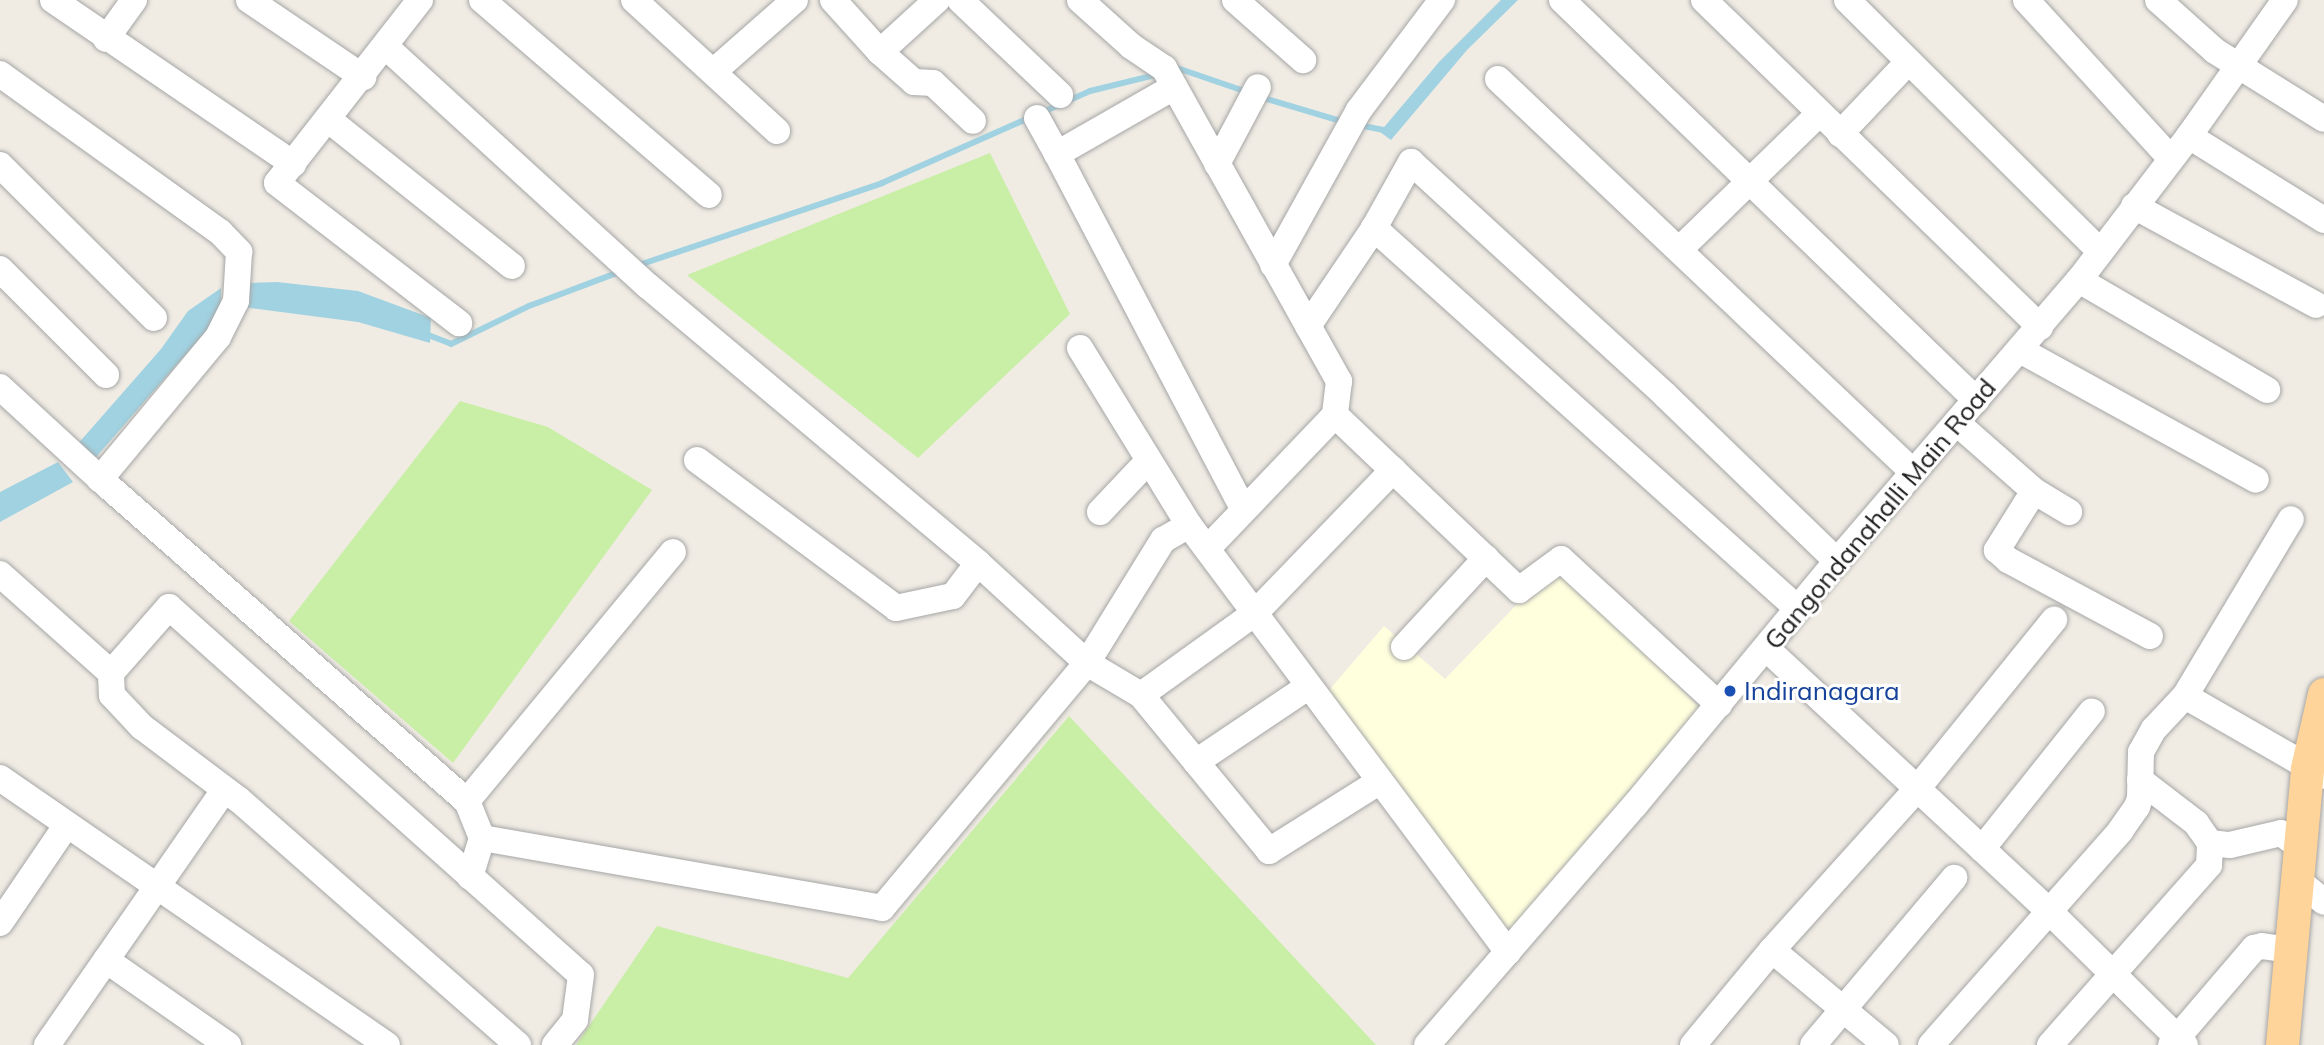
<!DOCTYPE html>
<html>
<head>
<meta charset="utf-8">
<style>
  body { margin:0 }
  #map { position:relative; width:2324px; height:1045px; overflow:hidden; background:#f0ece4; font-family:Mulish,sans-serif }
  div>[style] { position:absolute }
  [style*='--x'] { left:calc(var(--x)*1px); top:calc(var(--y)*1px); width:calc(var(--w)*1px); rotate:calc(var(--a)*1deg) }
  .education>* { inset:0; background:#ffffde }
  .grass>* { inset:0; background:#c9eea6 }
  .water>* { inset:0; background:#a1d2e1 }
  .stream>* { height:6px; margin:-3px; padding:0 3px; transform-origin:3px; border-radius:3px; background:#a1d2e1 }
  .roads { filter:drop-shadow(0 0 2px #a6a6a6) drop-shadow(0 0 2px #a6a6a6) }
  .minor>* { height:26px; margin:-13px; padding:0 13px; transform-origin:13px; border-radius:13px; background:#fff }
  .major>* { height:33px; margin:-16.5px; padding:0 16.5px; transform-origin:16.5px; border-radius:16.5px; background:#ffd49a }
  .dots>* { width:19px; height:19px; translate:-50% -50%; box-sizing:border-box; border:4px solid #fff; border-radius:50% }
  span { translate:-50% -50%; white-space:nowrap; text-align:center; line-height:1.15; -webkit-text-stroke:6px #fff; paint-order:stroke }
  .street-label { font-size:26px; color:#1f1f1f }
  .transit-label { font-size:26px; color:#164399 }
  .left { translate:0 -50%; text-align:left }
</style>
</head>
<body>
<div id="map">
  <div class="education">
    <i style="clip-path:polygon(1555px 565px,1699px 707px,1504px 942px,1324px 696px,1384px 626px,1445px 679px)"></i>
  </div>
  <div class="grass">
    <i style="clip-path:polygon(990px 153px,1070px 314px,918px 458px,687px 275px)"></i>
    <i style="clip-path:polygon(460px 401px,548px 427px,652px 490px,453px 763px,289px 621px)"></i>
    <i style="clip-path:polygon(1069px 716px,1376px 1045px,576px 1045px,657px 926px,848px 978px)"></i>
  </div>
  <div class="water">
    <i style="clip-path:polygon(1501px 0,1518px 0,1467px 50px,1391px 140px,1380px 132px,1439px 62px)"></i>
    <i style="clip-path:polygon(277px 282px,358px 291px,431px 318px,430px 343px,358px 322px,242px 307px,248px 283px)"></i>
    <i style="clip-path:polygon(221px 288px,221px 314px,90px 464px,76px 446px,161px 349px,188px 311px)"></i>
    <i style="clip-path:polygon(58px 462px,73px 482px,0 522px,0 492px)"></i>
  </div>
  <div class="stream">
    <i style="--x:1174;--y:71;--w:6;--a:-18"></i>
    <i style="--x:1180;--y:69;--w:71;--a:18.9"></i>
    <i style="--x:1260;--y:97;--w:88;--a:16.6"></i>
    <i style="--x:1041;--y:113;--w:54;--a:-24.2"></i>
    <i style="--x:1090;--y:91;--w:72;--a:-13.7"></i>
    <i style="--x:1358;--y:125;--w:31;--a:11"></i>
    <i style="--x:636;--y:266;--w:260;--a:-18.6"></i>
    <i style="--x:882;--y:183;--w:163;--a:-23.9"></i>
    <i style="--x:423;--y:333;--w:30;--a:21"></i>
    <i style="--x:451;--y:344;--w:87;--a:-26"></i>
    <i style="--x:529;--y:306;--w:99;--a:-20.6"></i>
  </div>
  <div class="roads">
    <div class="minor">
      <i style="--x:53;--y:0;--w:291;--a:34.3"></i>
      <i style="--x:249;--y:0;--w:138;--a:34"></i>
      <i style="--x:420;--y:0;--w:232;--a:128"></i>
      <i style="--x:277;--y:183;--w:230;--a:37.6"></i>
      <i style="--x:482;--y:0;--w:299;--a:40.7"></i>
      <i style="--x:634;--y:0;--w:194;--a:42.5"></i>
      <i style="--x:833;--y:0;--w:70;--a:47.9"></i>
      <i style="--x:880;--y:52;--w:77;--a:-42.4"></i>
      <i style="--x:960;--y:0;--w:138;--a:43.5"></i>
      <i style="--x:1080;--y:0;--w:69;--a:42"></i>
      <i style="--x:1131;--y:46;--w:40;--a:34"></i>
      <i style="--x:1164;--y:68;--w:359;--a:60.8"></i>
      <i style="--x:1339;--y:381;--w:34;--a:97"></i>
      <i style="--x:1335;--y:415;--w:185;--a:133.7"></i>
      <i style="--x:1235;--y:0;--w:91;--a:41.4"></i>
      <i style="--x:1562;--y:0;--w:576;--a:44.01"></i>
      <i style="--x:1704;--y:0;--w:469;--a:44.2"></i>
      <i style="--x:1847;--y:0;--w:356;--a:44.8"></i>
      <i style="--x:2026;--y:0;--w:215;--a:47.6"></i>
      <i style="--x:2158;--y:0;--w:76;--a:41.8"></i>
      <i style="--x:2215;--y:51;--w:128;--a:32"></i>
      <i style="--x:106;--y:39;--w:48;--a:-54.3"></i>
      <i style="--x:385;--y:46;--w:356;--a:42.4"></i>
      <i style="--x:648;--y:286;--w:431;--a:40"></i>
      <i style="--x:978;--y:563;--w:148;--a:42.5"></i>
      <i style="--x:1087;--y:663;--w:63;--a:30.7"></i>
      <i style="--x:1141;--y:695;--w:202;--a:50.6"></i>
      <i style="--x:1269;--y:851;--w:131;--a:-32.2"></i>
      <i style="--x:880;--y:52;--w:45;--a:41.4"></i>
      <i style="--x:914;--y:82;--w:19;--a:3"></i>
      <i style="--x:933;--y:83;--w:55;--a:43.5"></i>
      <i style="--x:713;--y:72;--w:109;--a:-41.3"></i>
      <i style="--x:0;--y:74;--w:271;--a:35.7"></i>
      <i style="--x:220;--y:232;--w:28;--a:46"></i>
      <i style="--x:239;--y:252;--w:49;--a:93.5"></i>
      <i style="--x:236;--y:301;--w:40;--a:116.6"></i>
      <i style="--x:218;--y:337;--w:185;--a:129.7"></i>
      <i style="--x:1498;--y:79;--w:572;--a:43.44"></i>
      <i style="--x:1174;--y:87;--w:135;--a:150.2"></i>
      <i style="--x:1057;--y:154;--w:402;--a:62.3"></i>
      <i style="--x:1037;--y:118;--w:41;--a:60.9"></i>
      <i style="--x:329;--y:120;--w:234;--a:38.6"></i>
      <i style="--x:1840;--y:134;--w:100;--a:-46.6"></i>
      <i style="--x:2189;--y:136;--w:159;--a:31.9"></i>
      <i style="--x:1217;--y:164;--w:87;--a:-62"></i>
      <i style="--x:0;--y:165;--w:217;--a:44.8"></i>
      <i style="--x:2134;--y:206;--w:207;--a:28.5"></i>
      <i style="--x:1679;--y:250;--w:195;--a:-44.2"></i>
      <i style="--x:1273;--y:265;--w:177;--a:-61"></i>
      <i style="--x:1359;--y:110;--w:138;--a:-53"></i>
      <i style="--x:0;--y:269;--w:150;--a:45"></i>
      <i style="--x:2079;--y:280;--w:218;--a:30.3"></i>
      <i style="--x:1308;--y:326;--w:118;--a:-56"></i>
      <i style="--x:1080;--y:348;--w:208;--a:58.4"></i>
      <i style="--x:1189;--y:525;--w:533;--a:53.24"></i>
      <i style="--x:2020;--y:350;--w:269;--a:28.8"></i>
      <i style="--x:0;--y:387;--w:136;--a:42.6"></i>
      <i style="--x:100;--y:479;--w:488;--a:41.3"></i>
      <i style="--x:467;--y:801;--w:40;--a:68"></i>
      <i style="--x:1335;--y:415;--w:254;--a:43.6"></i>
      <i style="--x:1519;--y:590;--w:52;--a:-36.4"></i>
      <i style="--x:1561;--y:559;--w:215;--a:42.7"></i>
      <i style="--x:1957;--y:423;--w:103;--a:41.4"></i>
      <i style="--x:2034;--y:491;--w:41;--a:31"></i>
      <i style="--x:697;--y:460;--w:248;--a:36.6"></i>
      <i style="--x:896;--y:608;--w:58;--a:-11.9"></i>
      <i style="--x:953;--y:596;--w:41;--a:-52.9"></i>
      <i style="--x:2034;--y:491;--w:70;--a:122.1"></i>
      <i style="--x:1997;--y:550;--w:15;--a:42"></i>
      <i style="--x:2008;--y:560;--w:161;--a:28.2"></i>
      <i style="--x:1100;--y:512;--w:71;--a:-46.7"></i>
      <i style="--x:0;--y:574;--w:149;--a:41.7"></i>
      <i style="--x:1797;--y:608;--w:569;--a:-138.07"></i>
      <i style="--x:1374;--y:228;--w:76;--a:-60.7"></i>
      <i style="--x:1411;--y:162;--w:346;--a:42.5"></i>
      <i style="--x:1666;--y:396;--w:238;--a:44"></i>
      <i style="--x:1404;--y:647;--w:121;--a:-47.3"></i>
      <i style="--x:1766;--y:648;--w:386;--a:42.9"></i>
      <i style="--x:2049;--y:911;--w:191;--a:44.6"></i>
      <i style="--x:1141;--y:695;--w:140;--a:-35.7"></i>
      <i style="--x:1255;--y:613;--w:199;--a:-46"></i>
      <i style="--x:2185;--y:696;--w:160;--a:29.9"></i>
      <i style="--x:1196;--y:762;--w:136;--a:-33.9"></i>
      <i style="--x:0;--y:778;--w:470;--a:34.6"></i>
      <i style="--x:2140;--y:780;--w:71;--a:37.5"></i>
      <i style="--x:2196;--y:823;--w:24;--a:55"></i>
      <i style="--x:2210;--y:843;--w:20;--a:6"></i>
      <i style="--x:2230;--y:845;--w:52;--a:-13.2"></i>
      <i style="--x:2281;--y:833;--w:22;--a:36"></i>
      <i style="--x:467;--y:801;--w:323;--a:-50.4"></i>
      <i style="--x:1982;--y:849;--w:176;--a:-51.4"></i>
      <i style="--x:470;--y:877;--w:41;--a:-72.9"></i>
      <i style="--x:482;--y:838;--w:406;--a:9.9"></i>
      <i style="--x:882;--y:908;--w:319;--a:-50.1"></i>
      <i style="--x:1087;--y:663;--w:145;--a:-58.3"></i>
      <i style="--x:1163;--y:540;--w:30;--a:-30"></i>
      <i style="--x:2296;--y:879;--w:36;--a:39"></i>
      <i style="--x:0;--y:923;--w:117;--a:-55.8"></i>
      <i style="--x:1772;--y:950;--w:148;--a:39.8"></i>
      <i style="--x:106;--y:960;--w:149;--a:34.9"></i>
      <i style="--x:47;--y:1045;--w:310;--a:-55.2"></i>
      <i style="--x:518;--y:1045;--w:371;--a:-138.7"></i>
      <i style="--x:239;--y:800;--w:121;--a:-143"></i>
      <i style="--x:142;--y:727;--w:44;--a:-133.2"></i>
      <i style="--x:112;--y:695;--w:22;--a:-93"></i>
      <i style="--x:111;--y:673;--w:88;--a:-48.7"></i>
      <i style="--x:169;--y:607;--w:552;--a:41.77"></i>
      <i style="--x:581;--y:975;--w:45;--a:97.6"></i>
      <i style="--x:575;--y:1020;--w:32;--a:129"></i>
      <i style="--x:1427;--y:1045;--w:318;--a:-49.1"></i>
      <i style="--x:1635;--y:805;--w:317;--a:-50.4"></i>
      <i style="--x:1837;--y:561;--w:371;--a:-49.3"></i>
      <i style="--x:2079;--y:280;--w:181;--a:-52.6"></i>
      <i style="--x:2189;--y:136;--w:166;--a:-54.8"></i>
      <i style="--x:1693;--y:1045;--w:124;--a:-50.3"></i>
      <i style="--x:1772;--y:950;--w:217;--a:-48"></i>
      <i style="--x:1917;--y:789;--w:218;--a:-51"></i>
      <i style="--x:1813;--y:1045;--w:219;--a:-49.8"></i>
      <i style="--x:1931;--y:1045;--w:286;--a:-48.5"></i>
      <i style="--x:2120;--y:831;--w:29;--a:-55"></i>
      <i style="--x:2137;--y:807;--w:9;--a:-72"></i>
      <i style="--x:2140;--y:798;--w:46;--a:-88.8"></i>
      <i style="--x:2141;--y:752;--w:26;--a:-61"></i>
      <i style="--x:2154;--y:729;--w:45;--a:-46.8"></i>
      <i style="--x:2185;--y:696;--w:206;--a:-59.1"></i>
      <i style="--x:2050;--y:1045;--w:240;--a:-48.5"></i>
      <i style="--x:2209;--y:865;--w:22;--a:-87"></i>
      <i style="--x:2171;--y:1045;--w:128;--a:-49.4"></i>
      <i style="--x:2254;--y:948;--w:8;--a:-14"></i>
      <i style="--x:2262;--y:946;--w:28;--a:8"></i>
    </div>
    <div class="major">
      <i style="--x:2282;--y:1045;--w:278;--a:-84.8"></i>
      <i style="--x:2307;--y:768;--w:76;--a:-77.1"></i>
    </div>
  </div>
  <div class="dots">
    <i style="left:1730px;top:691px;background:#1a4fb4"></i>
  </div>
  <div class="street-label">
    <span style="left:1880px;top:514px;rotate:-50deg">Gangondanahalli Main Road</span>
  </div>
  <div class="transit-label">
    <span class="left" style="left:1744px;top:691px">Indiranagara</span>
  </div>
</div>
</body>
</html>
